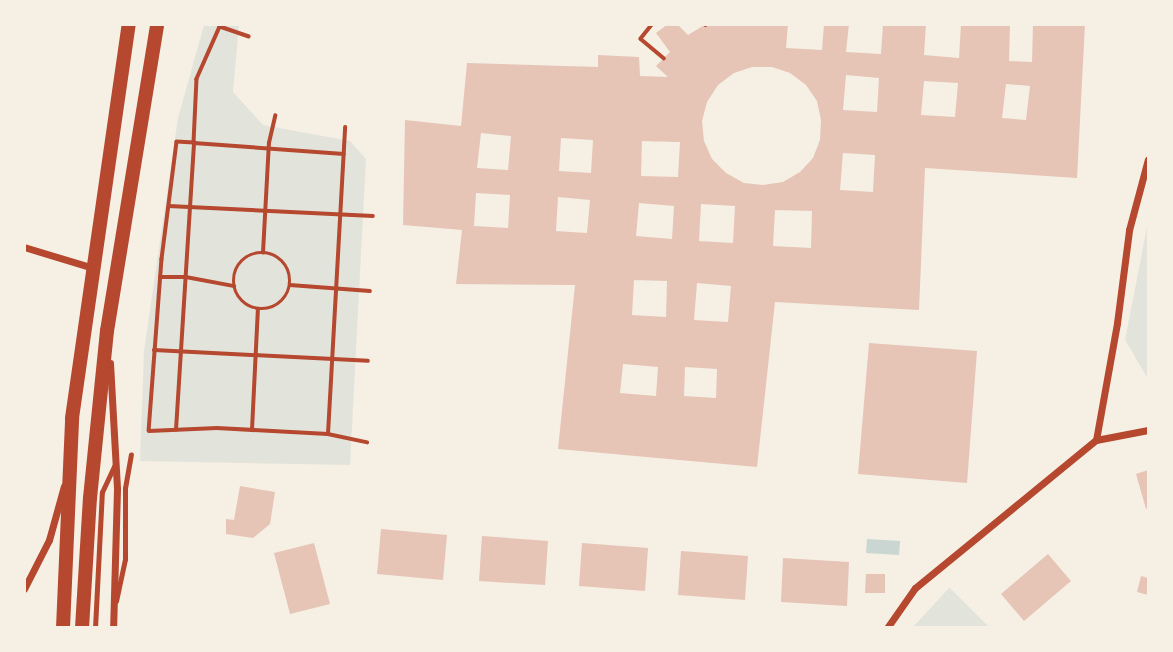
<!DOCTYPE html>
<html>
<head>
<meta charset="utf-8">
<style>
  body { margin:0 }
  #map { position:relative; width:1173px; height:652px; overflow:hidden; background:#f6efe4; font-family:Literata,serif }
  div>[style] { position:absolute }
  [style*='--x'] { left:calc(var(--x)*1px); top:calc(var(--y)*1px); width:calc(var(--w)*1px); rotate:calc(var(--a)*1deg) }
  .green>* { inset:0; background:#e2e4dc }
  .water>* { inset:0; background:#c9d6d2 }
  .building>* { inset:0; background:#e6c5b7 }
  .path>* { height:3.5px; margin:-1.75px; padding:0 1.75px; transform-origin:1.75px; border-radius:1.75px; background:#b5482f }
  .path>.ring { margin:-1.75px; padding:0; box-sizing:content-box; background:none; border:3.5px solid #b5482f; border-radius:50% }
  .service>* { height:5px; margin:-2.5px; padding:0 2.5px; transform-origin:2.5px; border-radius:2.5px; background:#b5482f }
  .minor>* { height:7px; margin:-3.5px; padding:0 3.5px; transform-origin:3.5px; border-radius:3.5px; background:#b5482f }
  .secondary>* { height:14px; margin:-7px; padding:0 7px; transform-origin:7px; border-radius:7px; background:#b5482f }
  span { translate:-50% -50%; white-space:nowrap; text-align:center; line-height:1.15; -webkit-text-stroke:5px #f6efe4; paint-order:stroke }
  .frame { position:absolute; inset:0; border:26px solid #f6efe4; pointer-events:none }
</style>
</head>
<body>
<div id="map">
  <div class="green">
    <i style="clip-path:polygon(204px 25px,239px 25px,233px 92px,263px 125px,350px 141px,366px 159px,350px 465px,140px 461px,144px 351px,178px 118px)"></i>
    <i style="clip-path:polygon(1148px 222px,1148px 379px,1125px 340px)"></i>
    <i style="clip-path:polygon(949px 588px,950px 588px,989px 627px,913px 627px)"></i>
  </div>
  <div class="water">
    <i style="clip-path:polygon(867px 539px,900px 541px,899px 555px,866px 553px)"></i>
  </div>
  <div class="building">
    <i style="clip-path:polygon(evenodd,668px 24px,677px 24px,688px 35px,706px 24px,788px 24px,786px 48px,822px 50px,824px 24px,849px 24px,846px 52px,881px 54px,883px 24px,926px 24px,924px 55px,959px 58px,961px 24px,1010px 24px,1009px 61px,1032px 62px,1033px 24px,1085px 24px,1077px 178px,925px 168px,919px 310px,775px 302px,757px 467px,558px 449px,575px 285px,456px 284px,462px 230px,403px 225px,405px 120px,461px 126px,467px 63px,598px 67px,598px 55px,639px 57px,640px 76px,668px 77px,656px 66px,670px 52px,656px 33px,668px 24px,752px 67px,772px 67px,790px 73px,806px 85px,817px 101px,821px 120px,820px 140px,813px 158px,800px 172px,783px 182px,763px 185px,744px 183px,726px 173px,712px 159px,704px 141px,702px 121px,707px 102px,718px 85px,734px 73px,752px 67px,668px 24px,846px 75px,879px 78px,877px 112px,843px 110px,846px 75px,668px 24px,924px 81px,958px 83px,955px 117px,921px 115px,924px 81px,668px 24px,1006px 84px,1030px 86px,1026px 120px,1002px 118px,1006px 84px,668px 24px,481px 133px,511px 136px,508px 170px,477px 168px,481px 133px,668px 24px,561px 138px,593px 140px,591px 173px,559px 171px,561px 138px,668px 24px,642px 141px,680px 142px,678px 177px,641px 176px,642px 141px,668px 24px,843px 153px,875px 155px,873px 192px,840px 190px,843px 153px,668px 24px,476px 193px,510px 195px,508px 228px,474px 226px,476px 193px,668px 24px,558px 197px,590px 200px,587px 233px,556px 231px,558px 197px,668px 24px,639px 203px,674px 206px,672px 239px,636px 236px,639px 203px,668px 24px,701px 204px,735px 206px,733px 243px,699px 241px,701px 204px,668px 24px,775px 210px,812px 211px,811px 248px,773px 246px,775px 210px,668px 24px,634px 280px,667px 281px,666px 317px,632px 315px,634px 280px,668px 24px,697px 283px,731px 286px,728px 322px,694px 320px,697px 283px,668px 24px,623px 364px,658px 367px,656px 396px,620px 393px,623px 364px,668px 24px,685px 367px,717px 369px,716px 398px,684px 396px,685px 367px)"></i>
    <i style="clip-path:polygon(869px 343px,977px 351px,967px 483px,858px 474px)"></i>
    <i style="clip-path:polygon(1148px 470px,1148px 508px,1146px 509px,1136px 474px)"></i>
    <i style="clip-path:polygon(240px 486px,275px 492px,270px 524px,253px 538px,226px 534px,226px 519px,234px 520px)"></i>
    <i style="clip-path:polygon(381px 529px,447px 535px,443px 580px,377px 574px)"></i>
    <i style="clip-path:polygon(482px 536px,548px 541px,545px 585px,479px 581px)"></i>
    <i style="clip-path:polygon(314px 543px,330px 604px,290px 614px,274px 553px)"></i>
    <i style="clip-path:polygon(582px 543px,648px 548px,645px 591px,579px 586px)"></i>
    <i style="clip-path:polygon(681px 551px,748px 556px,745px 600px,678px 595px)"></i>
    <i style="clip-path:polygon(1048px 554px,1071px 581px,1024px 621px,1001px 594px)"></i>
    <i style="clip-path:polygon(783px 558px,849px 562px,847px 606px,781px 602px)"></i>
    <i style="clip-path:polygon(866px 574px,885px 574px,885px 593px,865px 593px)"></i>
    <i style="clip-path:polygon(1141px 576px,1148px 578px,1148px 595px,1137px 592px)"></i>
  </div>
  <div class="path">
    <i style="--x:653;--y:24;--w:19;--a:129"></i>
    <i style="--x:641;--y:39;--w:30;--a:40"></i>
    <i style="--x:705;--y:24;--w:1;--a:45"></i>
    <i style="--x:249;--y:37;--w:31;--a:-161"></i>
    <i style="--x:220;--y:27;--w:57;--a:113.9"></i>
    <i style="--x:197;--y:79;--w:64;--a:92.7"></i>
    <i style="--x:194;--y:143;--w:17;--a:-177"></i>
    <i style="--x:177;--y:142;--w:118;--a:97.3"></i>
    <i style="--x:162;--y:259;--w:172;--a:94.3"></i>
    <i style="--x:149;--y:431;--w:68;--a:-2.5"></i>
    <i style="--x:217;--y:428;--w:111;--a:3.1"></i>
    <i style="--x:328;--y:434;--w:307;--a:-86.8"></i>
    <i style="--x:169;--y:206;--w:204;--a:2.8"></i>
    <i style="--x:263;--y:253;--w:110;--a:-86.9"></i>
    <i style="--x:269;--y:143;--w:28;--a:-77"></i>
    <i class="ring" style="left:234px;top:253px;width:52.5px;height:52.5px"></i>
    <i style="--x:160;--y:277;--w:26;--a:0"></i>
    <i style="--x:186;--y:277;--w:49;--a:10.6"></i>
    <i style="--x:290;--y:285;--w:80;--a:4.3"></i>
    <i style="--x:154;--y:350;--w:214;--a:2.9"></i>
    <i style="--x:176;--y:430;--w:288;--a:-86.4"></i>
    <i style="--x:194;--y:143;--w:150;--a:4.2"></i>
    <i style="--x:252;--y:430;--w:121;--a:-87.2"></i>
    <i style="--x:328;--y:434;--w:40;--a:12"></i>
  </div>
  <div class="service">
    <i style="--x:116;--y:601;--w:43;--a:-77.9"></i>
    <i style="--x:125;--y:559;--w:71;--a:-90"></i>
    <i style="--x:125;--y:488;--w:34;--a:-80"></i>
    <i style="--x:95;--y:628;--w:136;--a:-87.1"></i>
    <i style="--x:102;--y:492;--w:29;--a:-65"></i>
  </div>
  <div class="minor">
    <i style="--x:24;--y:247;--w:72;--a:16.9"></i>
    <i style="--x:110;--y:363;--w:126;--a:86.8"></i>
    <i style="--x:117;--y:489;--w:139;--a:91.6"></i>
    <i style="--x:1096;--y:440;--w:119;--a:-79.8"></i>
    <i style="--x:1117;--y:323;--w:94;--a:-82.6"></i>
    <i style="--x:1129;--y:230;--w:73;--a:-75"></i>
    <i style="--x:24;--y:589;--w:55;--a:-63"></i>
    <i style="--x:49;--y:540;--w:56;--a:-74.5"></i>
    <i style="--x:887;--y:628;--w:49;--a:-55"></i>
    <i style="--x:915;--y:588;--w:234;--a:-39.3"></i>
    <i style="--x:1096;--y:440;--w:53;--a:-10.9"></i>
  </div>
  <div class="secondary">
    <i style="--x:63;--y:628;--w:210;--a:-87.5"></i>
    <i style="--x:72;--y:418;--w:398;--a:-81.8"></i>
    <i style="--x:82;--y:628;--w:130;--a:-86.5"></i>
    <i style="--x:90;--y:498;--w:168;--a:-84.2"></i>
    <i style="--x:107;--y:331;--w:311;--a:-80.7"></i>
  </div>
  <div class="frame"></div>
</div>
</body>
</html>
